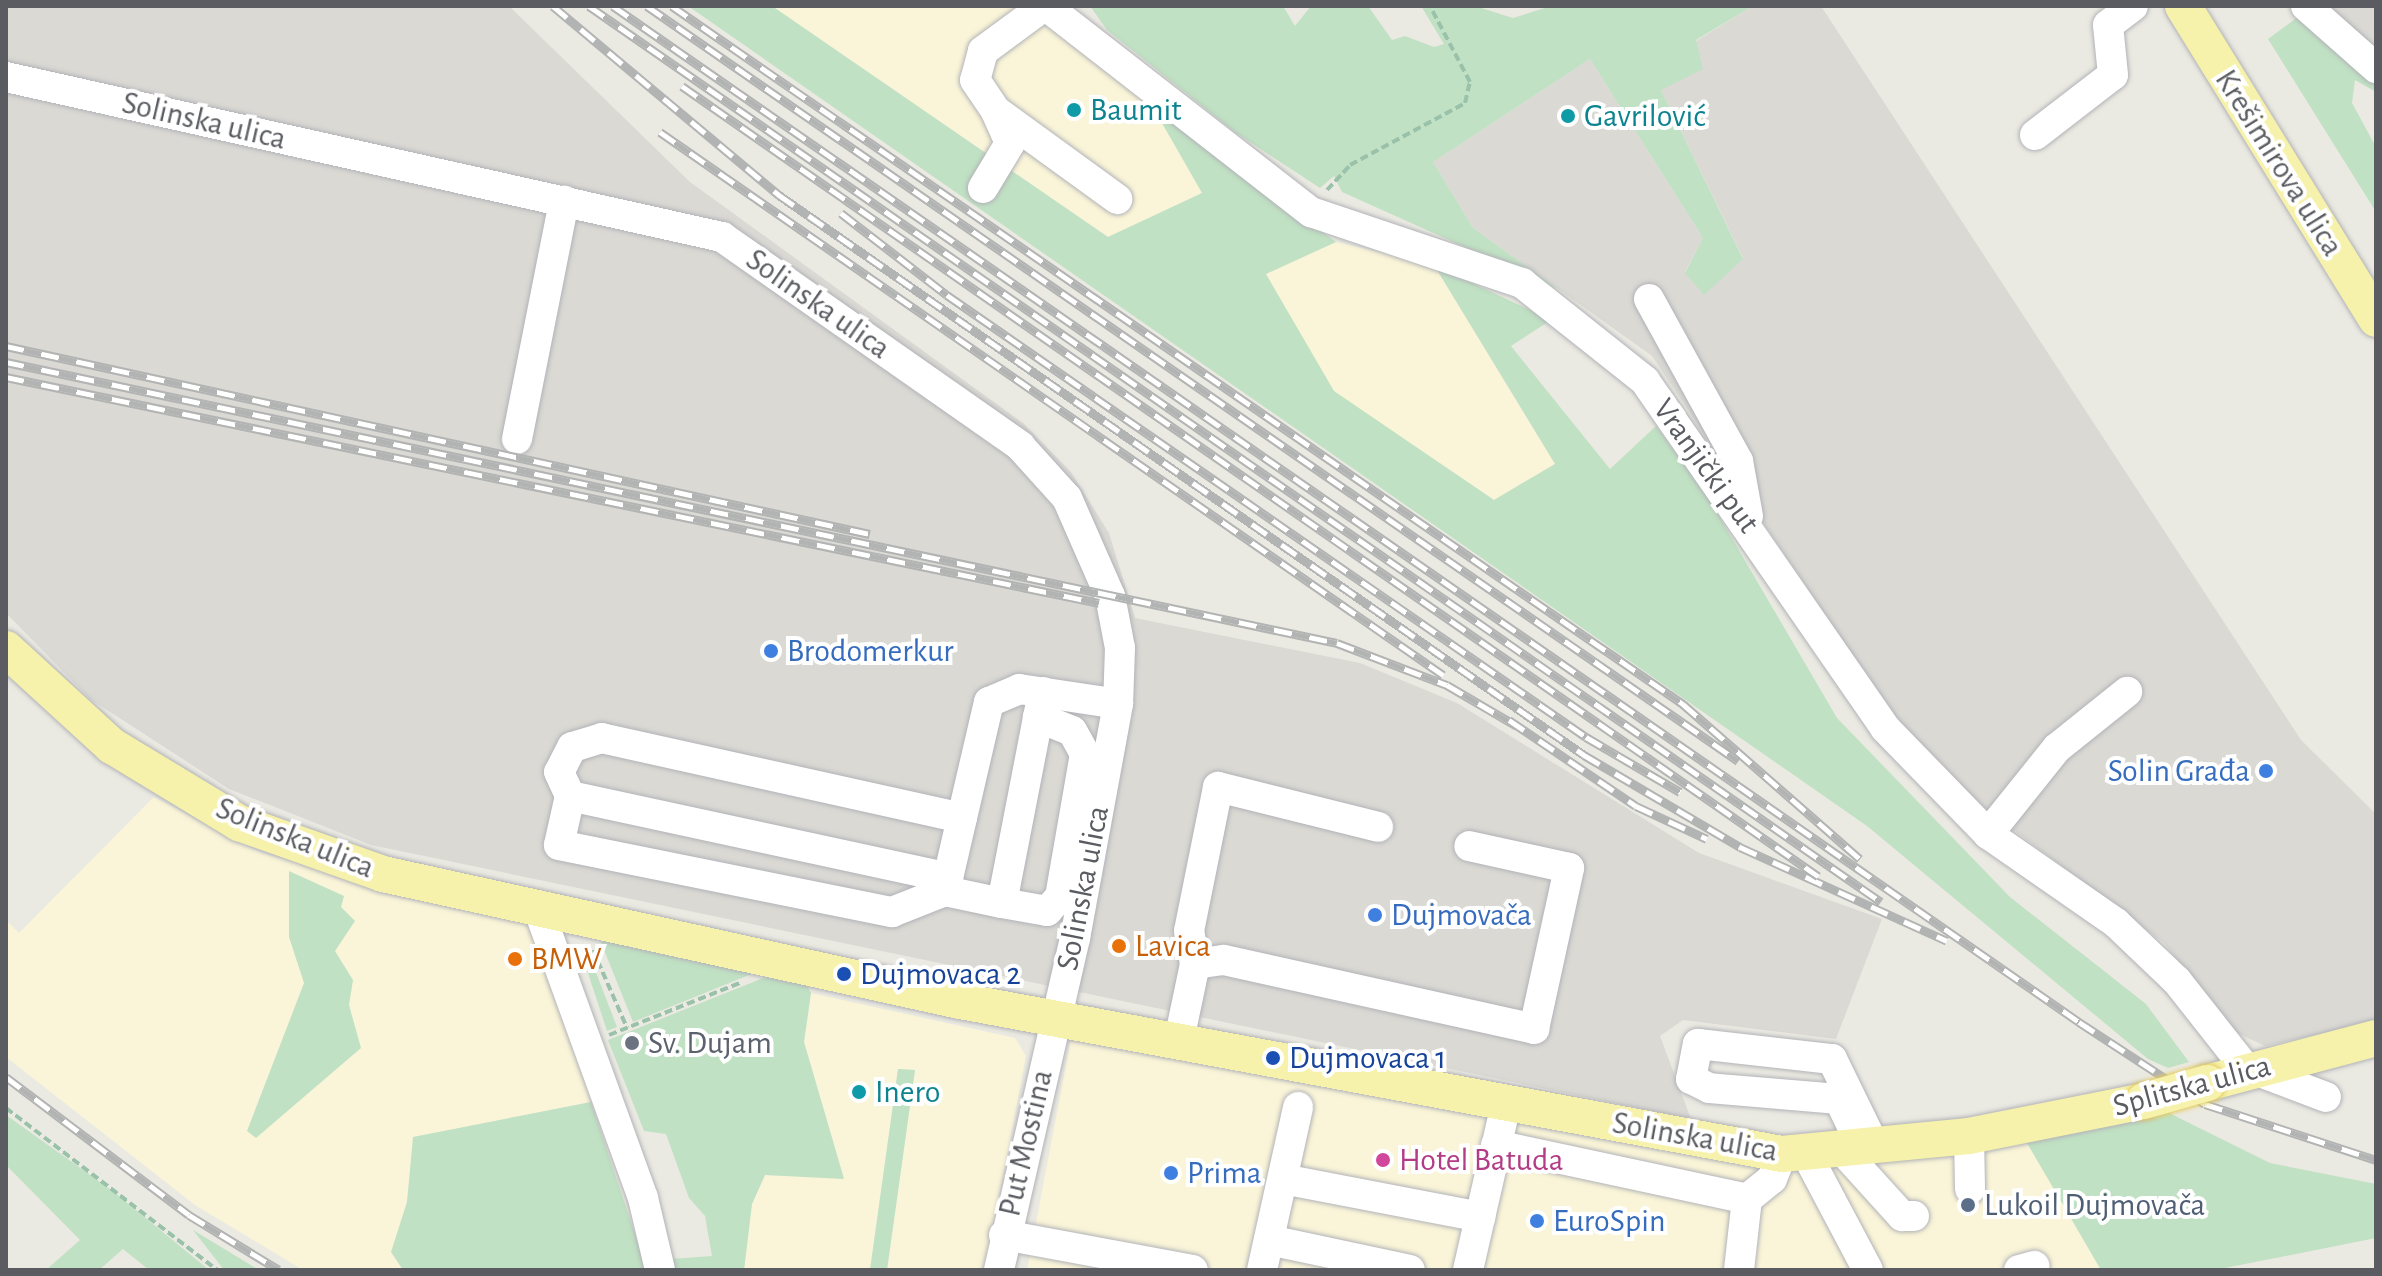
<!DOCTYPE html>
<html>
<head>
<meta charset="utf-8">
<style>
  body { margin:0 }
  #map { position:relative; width:2382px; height:1276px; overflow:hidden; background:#ebeae2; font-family:"Alegreya Sans",sans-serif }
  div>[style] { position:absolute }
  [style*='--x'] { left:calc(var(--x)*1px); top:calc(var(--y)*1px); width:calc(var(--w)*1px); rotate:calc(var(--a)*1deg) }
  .commercial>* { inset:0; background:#faf5d8 }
  .industrial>* { inset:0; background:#dad9d4 }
  .green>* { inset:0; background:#c0e1c3 }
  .path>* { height:4px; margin-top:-2px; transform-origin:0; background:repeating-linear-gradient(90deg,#9ac1a9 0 8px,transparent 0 12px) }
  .roads { filter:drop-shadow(0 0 2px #b2b3b8) drop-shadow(0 0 2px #b2b3b8) }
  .minor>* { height:30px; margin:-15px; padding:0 15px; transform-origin:15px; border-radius:15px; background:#fff }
  .major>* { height:36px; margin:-18px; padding:0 18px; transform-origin:18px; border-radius:18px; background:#f7f2ab }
  .rail>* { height:9px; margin-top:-4.5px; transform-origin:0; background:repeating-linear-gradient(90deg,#fff 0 18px,#b2b3b3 0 36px); box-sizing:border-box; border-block:2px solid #b2b3b3 }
  .bridges { filter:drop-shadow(0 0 2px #e3cb63) drop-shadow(0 0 2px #e3cb63) }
  .major-bridge>* { height:36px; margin:-18px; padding:0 18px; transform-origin:18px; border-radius:18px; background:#f7f2ab }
  .dots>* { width:22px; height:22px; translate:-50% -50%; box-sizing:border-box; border:4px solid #fff; border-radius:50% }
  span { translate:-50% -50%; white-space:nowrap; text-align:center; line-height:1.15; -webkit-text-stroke:8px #fff; paint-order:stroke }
  .culture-label { font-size:32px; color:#0d838f }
  .left { translate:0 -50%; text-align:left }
  .street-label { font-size:32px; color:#5a5c61 }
  .shop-label { font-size:32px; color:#366cbe }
  .right { translate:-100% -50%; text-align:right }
  .food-label { font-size:32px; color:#c56008 }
  .transit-label { font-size:32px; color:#164399 }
  .worship-label { font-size:32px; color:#5b616d }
  .hotel-label { font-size:32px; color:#b23c85 }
  .service-label { font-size:32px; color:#4e5e75 }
  .frame { position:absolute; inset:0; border:8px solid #5a5c61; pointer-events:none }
</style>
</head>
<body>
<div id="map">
  <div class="commercial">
    <i style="clip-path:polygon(772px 6px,1021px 6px,1154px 109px,1203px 193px,1108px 237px)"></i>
    <i style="clip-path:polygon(1336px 242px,1434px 265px,1555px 464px,1494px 500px,1334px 392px,1265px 274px)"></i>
    <i style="clip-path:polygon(154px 797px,261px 853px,529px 924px,553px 956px,591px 1102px,414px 1137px,407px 1202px,392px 1252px,403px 1270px,303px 1270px,195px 1205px,6px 1057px,6px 920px,19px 933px)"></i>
    <i style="clip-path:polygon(811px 993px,1015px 1038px,1026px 1056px,985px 1270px,887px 1270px,915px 1070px,898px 1069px,870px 1270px,744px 1270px,752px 1204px,765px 1175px,844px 1178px,804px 1042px)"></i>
    <i style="clip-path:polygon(1072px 1034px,1827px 1169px,2027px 1143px,2101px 1270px,1027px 1270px)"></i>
  </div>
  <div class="industrial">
    <i style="clip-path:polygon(6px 6px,509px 6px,690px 182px,1023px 423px,1071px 472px,1109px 533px,1135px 618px,1360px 663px,1457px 703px,1699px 853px,1882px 919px,1836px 1039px,1683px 1020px,1660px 1036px,1691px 1119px,371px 845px,229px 789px,90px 699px,6px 613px)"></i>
    <i style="clip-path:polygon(1753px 6px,1821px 6px,2301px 740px,2376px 814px,2376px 1021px,2265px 1046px,2233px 1031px,2164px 943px,1987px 810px,1898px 724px,1652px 356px,1473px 228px,1433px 162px,1590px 59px,1703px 238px,1685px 272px,1743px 258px,1661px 90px,1696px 41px)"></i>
    <i style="clip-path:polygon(2302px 6px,2376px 6px,2376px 73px)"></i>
  </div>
  <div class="green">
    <i style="clip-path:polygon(688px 6px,772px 6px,1108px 237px,1202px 193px,1154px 109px,1336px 242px,1266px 274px,1334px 391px,1494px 500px,1555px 464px,1434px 265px,1551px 320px,1511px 346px,1610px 469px,1656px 426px,1706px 494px,1837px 718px,2010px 897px,2146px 1004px,2189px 1062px,2168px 1068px,2148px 1059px,1867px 826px)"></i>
    <i style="clip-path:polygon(1090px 6px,1283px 6px,1295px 26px,1311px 6px,1368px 6px,1392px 40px,1405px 36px,1434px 47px,1444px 44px,1421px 6px,1475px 6px,1513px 18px,1551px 6px,1753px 6px,1696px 40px,1703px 69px,1661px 90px,1743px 259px,1704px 295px,1685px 273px,1703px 238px,1590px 59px,1433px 162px,1473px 228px,1558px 289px,1342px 192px,1334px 176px,1320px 188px,1236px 133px,1107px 30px)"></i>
    <i style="clip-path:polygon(2299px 16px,2376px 81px,2376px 92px,2355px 80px,2352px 103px,2376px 147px,2376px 212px,2268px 39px)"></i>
    <i style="clip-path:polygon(289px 871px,344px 896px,341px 907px,355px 921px,335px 951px,353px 980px,349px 1005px,361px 1048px,256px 1138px,247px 1131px,304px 983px,289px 937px)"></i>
    <i style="clip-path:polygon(600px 940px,759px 971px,633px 1022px)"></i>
    <i style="clip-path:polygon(583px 958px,592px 962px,617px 1027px,607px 1031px)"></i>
    <i style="clip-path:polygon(776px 973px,803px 979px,811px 993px,804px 1042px,844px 1179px,765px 1175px,752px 1204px,744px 1270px,675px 1270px,671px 1259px,712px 1256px,705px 1216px,689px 1198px,666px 1134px,644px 1131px,608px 1040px)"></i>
    <i style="clip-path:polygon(898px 1069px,915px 1070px,887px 1270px,870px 1270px)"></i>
    <i style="clip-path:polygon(591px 1102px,647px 1270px,403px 1270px,391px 1252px,407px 1202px,413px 1137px)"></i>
    <i style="clip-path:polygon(2161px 1109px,2270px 1163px,2376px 1184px,2376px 1238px,2215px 1270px,2101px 1270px,2027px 1143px)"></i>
    <i style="clip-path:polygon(6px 1115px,114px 1192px,209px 1270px,149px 1270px,123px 1249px,99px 1270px,46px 1270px,80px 1240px,6px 1165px)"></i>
    <i style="clip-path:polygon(193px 1230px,259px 1270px,224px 1270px)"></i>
  </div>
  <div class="path">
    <i style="--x:1327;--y:190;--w:34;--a:-47"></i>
    <i style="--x:1350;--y:165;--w:131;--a:-28.3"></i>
    <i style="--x:1465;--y:103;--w:22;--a:-77"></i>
    <i style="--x:1470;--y:82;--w:86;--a:-117.8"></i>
    <i style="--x:593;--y:950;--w:85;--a:66.4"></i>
    <i style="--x:609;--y:1035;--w:143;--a:-21.7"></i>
    <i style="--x:6;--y:1108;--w:266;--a:37.5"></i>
  </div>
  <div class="roads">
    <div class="minor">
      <i style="--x:1044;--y:6;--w:76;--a:143.6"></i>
      <i style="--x:983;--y:51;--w:30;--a:105"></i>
      <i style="--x:975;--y:80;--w:37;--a:56"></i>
      <i style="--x:996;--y:111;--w:150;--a:36"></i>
      <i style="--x:1046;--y:6;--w:336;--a:37.9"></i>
      <i style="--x:1311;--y:212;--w:223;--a:18.6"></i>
      <i style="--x:1522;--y:283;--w:157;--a:38.5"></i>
      <i style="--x:1645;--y:381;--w:422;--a:55.3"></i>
      <i style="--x:1885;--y:728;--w:148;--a:45.8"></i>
      <i style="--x:1988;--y:834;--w:156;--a:34.8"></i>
      <i style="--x:2116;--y:923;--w:84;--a:43.6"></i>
      <i style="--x:2177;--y:981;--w:113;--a:51.8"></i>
      <i style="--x:2306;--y:6;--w:94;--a:41.5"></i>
      <i style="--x:6;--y:77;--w:734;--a:12.6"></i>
      <i style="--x:722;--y:237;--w:364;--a:35"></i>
      <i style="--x:1020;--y:446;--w:70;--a:47.9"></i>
      <i style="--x:1067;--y:498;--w:107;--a:66.3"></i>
      <i style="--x:1110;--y:596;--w:53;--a:79.1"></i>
      <i style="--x:1120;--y:648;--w:56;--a:92"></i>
      <i style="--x:1118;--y:704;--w:238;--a:100.4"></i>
      <i style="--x:1075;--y:938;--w:341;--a:102.9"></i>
      <i style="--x:2035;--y:135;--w:98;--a:-37.6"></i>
      <i style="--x:2113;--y:75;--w:50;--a:-95.7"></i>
      <i style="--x:2108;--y:25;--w:31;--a:-37"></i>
      <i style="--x:983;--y:188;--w:52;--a:-59"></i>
      <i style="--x:1010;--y:143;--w:35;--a:-114"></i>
      <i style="--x:1649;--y:299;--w:185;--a:61.2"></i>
      <i style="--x:1738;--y:461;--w:56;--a:79.7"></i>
      <i style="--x:517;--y:439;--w:243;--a:-78.8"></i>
      <i style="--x:570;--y:796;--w:50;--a:102.7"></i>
      <i style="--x:559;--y:845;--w:340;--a:11.4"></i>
      <i style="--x:892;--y:912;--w:57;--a:-21.6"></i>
      <i style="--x:962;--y:818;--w:369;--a:-167.5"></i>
      <i style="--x:602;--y:738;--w:31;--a:163"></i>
      <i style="--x:572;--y:747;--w:28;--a:117"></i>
      <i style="--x:559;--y:772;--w:26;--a:65"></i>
      <i style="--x:570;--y:796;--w:387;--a:12.2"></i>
      <i style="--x:948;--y:878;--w:181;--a:-76.9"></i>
      <i style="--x:989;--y:702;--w:33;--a:-23"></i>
      <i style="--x:1019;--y:689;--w:100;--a:8.6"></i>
      <i style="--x:1988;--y:834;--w:110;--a:-51.3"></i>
      <i style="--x:2057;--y:748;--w:90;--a:-38.7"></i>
      <i style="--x:948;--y:878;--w:13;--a:103"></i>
      <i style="--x:945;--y:891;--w:58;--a:11.9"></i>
      <i style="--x:1002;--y:903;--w:215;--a:-79"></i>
      <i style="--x:1002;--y:903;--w:46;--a:10.1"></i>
      <i style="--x:1047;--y:911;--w:19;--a:-47"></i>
      <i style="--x:1060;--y:897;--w:145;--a:-80.1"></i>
      <i style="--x:1085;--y:754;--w:26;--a:-119"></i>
      <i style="--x:1072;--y:731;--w:37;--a:-158"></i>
      <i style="--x:538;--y:908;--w:308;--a:70.1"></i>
      <i style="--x:643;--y:1198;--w:74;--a:76.7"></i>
      <i style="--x:1195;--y:964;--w:34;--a:-100"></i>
      <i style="--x:1189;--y:931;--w:147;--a:-78.6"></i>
      <i style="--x:1218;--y:787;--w:165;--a:14"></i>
      <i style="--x:1179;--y:1040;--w:78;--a:-78.1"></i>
      <i style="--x:1195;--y:964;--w:29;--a:-8"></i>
      <i style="--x:1224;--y:960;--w:318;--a:12.5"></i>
      <i style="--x:1534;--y:1029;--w:165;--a:-77.7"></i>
      <i style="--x:1569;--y:868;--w:102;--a:-167.6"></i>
      <i style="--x:2252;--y:1069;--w:79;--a:20.7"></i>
      <i style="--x:1969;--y:1136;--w:53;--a:88.9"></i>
      <i style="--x:1496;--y:1145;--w:257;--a:12.1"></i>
      <i style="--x:1863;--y:1149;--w:55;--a:-115.6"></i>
      <i style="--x:1839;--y:1099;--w:130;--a:-175.2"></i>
      <i style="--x:1709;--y:1088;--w:20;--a:-153"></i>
      <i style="--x:1691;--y:1079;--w:36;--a:-79"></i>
      <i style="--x:1698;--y:1044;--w:135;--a:6.4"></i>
      <i style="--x:1832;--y:1059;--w:98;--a:64"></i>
      <i style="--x:1843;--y:1151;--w:88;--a:47.8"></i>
      <i style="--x:1902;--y:1216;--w:12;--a:0"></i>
      <i style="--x:1807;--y:1155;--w:130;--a:62.1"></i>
      <i style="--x:1283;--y:1179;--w:201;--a:10.9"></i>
      <i style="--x:1004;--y:1235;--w:192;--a:10.5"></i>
      <i style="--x:1269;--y:1240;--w:144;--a:12"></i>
      <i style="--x:1262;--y:1270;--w:167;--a:-77.5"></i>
      <i style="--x:1468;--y:1270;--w:170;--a:-77.1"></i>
      <i style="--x:1739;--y:1270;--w:71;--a:-83.6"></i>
      <i style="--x:1747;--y:1199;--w:32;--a:-39"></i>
      <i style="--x:1772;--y:1179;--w:27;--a:-68"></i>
      <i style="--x:2019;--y:1270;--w:16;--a:-15"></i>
    </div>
    <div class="major">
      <i style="--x:2183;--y:6;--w:368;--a:58.3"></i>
      <i style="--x:6;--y:649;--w:144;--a:42.5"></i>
      <i style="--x:112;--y:746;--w:149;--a:31.2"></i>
      <i style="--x:239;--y:823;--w:153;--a:19.5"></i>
      <i style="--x:383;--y:874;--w:586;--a:12.42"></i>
      <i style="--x:955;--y:1000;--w:841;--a:10.55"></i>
      <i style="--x:1782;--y:1154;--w:188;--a:-5.5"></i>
      <i style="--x:1969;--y:1136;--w:178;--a:-11.3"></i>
      <i style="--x:2207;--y:1083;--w:175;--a:-14.9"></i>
    </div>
  </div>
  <div class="rail">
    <i style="--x:553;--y:6;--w:295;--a:39.9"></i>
    <i style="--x:779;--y:195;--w:981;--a:34.82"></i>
    <i style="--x:1584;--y:755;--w:181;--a:30.5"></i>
    <i style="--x:1740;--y:847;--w:227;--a:24.4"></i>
    <i style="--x:589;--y:6;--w:1572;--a:34.74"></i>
    <i style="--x:613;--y:6;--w:1784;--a:34.72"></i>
    <i style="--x:2079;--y:1022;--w:150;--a:33.1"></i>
    <i style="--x:2205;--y:1104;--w:180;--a:18.1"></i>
    <i style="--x:647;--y:6;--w:1327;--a:34.68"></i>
    <i style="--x:672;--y:6;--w:1229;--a:34.62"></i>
    <i style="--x:1683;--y:704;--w:235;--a:41.2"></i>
    <i style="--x:682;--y:86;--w:1384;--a:34.82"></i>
    <i style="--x:660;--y:132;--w:953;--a:34.74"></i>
    <i style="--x:841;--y:213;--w:134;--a:37.7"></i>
    <i style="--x:947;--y:295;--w:777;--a:34.67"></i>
    <i style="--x:1586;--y:737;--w:109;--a:30.3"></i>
    <i style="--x:6;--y:346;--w:884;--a:12.28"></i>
    <i style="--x:6;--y:362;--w:1360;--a:11.92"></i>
    <i style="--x:1337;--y:643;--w:118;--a:20.9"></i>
    <i style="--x:1447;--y:685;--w:81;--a:30.4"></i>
    <i style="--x:6;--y:377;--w:1116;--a:11.68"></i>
    <i style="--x:1509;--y:720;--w:153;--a:34.1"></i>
    <i style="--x:1636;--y:806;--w:78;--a:24.9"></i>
    <i style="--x:6;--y:1077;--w:229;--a:37"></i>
    <i style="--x:189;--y:1215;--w:105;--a:31.4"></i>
  </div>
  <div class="bridges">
    <div class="major-bridge">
      <i style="--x:2144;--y:1101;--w:66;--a:-15.9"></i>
    </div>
  </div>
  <div class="dots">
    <i style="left:1074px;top:110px;background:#0f9aa8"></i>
    <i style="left:1568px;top:116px;background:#0f9aa8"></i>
    <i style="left:771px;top:651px;background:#3f7fe0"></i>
    <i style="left:2266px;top:771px;background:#3f7fe0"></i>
    <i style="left:1375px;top:915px;background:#3f7fe0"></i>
    <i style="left:1119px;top:946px;background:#e8710a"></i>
    <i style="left:515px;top:959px;background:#e8710a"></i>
    <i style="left:844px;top:974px;background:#1a4fb4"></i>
    <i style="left:632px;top:1043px;background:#6b7280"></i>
    <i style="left:1273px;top:1058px;background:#1a4fb4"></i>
    <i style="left:859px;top:1092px;background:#0f9aa8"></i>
    <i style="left:1383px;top:1160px;background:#d1479c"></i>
    <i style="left:1171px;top:1173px;background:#3f7fe0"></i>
    <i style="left:1968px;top:1205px;background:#5c6f8a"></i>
    <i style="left:1537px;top:1221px;background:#3f7fe0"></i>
  </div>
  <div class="culture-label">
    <span class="left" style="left:1090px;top:110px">Baumit</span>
    <span class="left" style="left:1584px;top:116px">Gavrilović</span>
    <span class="left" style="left:875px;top:1092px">Inero</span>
  </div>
  <div class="street-label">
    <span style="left:204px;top:121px;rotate:13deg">Solinska ulica</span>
    <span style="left:2279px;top:163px;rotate:58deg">Krešimirova ulica</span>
    <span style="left:818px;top:304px;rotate:35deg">Solinska ulica</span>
    <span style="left:1706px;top:466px;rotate:54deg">Vranjički put</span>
    <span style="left:295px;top:838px;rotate:22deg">Solinska ulica</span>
    <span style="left:1083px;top:888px;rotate:-79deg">Solinska ulica</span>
    <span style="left:2192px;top:1086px;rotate:-15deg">Splitska ulica</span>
    <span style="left:1695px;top:1137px;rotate:10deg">Solinska ulica</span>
    <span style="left:1026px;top:1143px;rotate:-77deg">Put Mostina</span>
  </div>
  <div class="shop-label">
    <span class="left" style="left:787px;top:651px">Brodomerkur</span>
    <span class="right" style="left:2250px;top:771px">Solin Građa</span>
    <span class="left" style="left:1391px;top:915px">Dujmovača</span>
    <span class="left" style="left:1187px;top:1173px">Prima</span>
    <span class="left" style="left:1553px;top:1221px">EuroSpin</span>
  </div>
  <div class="food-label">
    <span class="left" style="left:1135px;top:946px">Lavica</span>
    <span class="left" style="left:531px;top:959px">BMW</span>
  </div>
  <div class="transit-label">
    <span class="left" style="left:860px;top:974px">Dujmovaca 2</span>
    <span class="left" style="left:1289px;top:1058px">Dujmovaca 1</span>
  </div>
  <div class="worship-label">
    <span class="left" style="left:648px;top:1043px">Sv. Dujam</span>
  </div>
  <div class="hotel-label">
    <span class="left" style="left:1399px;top:1160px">Hotel Batuda</span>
  </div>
  <div class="service-label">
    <span class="left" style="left:1984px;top:1205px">Lukoil Dujmovača</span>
  </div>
  <div class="frame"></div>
</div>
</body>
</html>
